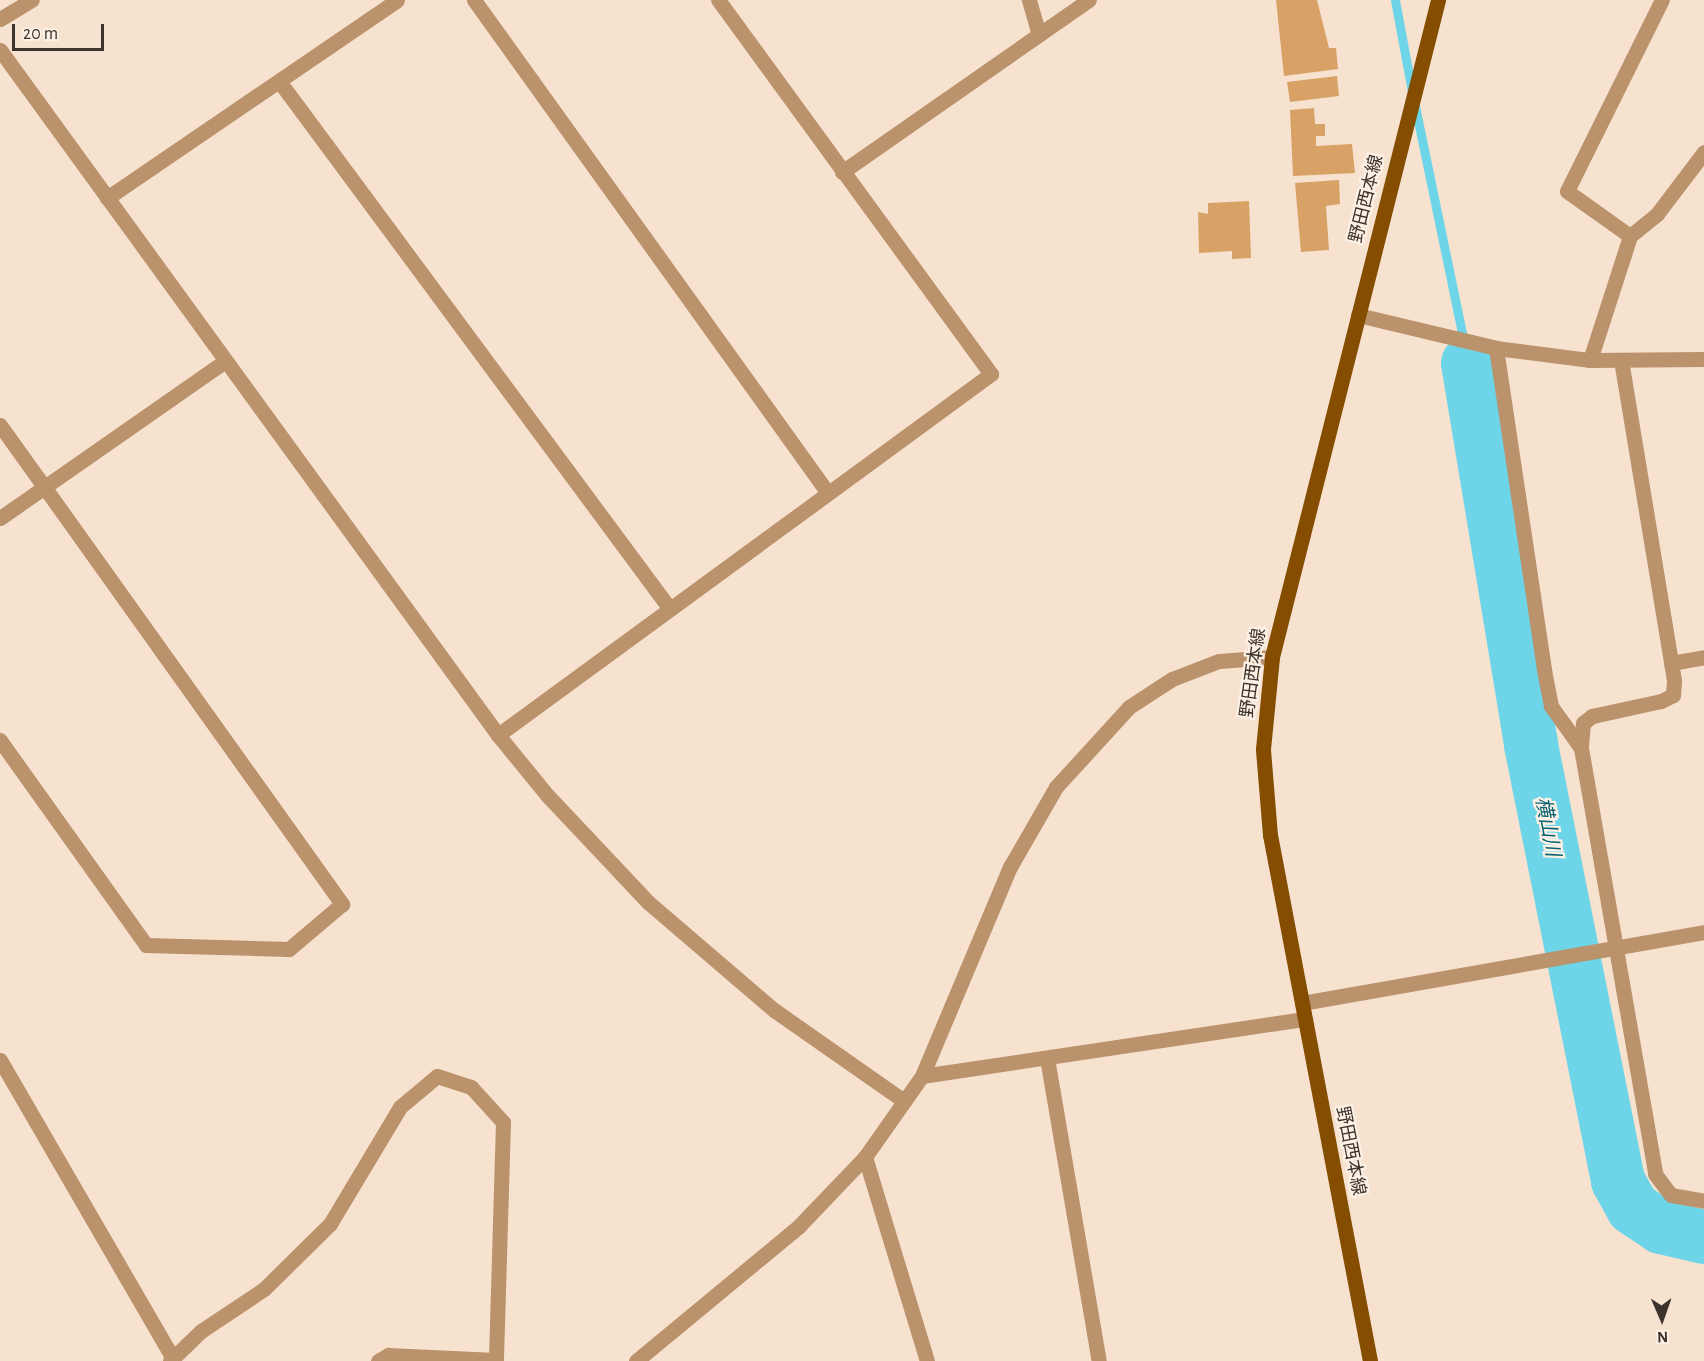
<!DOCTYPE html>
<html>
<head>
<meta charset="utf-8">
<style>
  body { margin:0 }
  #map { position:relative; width:1704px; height:1361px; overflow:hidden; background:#f7e2cf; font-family:"Alegreya Sans","Noto Sans JP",sans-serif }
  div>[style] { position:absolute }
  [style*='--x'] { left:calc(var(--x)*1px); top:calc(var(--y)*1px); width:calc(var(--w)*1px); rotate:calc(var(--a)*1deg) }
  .stream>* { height:9px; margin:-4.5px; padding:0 4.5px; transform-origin:4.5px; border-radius:4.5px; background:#6ed5e8 }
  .river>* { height:54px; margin:-27px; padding:0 27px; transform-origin:27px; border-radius:27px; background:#6ed5e8 }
  .building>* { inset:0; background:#d8a267 }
  .minor>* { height:15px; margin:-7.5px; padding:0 7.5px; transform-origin:7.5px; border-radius:7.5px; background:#ba926b }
  .major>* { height:15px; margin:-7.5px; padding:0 7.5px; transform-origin:7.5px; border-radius:7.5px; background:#854d00 }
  span { translate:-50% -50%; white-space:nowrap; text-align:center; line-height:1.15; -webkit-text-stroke:4.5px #fdf1e6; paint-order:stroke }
  .street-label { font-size:18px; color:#3c342c }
  .water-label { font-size:20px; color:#06626f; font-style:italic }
  .north { position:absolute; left:1632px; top:1289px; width:60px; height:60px; -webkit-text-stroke:4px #fdf1e6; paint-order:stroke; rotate:178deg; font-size:16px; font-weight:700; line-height:24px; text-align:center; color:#3c342c }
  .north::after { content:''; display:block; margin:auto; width:21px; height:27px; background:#3c342c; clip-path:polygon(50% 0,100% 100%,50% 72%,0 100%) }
  .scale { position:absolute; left:12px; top:24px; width:92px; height:27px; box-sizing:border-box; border:3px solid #3c342c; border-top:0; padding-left:8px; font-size:18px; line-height:21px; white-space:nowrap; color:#3c342c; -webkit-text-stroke:4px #fdf1e6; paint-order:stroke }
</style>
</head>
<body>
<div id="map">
  <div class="stream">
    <i style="--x:1395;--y:0;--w:94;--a:79.5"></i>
    <i style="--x:1415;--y:106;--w:262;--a:78.3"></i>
  </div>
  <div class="river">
    <i style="--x:1468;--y:363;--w:387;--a:80.6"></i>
    <i style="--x:1531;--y:745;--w:445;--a:78.7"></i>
    <i style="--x:1618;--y:1181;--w:31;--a:61"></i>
    <i style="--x:1633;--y:1208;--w:34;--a:34"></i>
    <i style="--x:1661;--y:1227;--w:44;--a:13.1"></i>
  </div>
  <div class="building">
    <i style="clip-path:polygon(1276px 0,1317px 0,1329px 48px,1336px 48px,1338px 69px,1284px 76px)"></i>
    <i style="clip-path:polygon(1337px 76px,1339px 96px,1290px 102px,1287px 82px)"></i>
    <i style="clip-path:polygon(1314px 108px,1315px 124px,1325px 124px,1325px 136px,1316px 136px,1316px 146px,1352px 144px,1355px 173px,1293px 176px,1290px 110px)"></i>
    <i style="clip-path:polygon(1339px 180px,1340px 204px,1326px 206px,1329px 250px,1301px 252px,1295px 183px)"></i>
    <i style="clip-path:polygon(1249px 201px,1251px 258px,1232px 259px,1232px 251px,1199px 253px,1198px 212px,1208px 214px,1208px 203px)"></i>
  </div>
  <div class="minor">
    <i style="--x:474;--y:0;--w:607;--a:54.32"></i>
    <i style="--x:1029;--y:0;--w:36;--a:74"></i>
    <i style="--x:0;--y:19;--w:37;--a:-31"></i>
    <i style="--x:0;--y:50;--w:847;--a:53.98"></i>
    <i style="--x:498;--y:735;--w:79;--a:50.7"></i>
    <i style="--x:548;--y:796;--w:147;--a:46.7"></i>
    <i style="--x:649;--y:903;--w:165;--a:40.6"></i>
    <i style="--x:774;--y:1010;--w:159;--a:35"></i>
    <i style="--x:279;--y:81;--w:657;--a:53.48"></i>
    <i style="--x:842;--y:172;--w:301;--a:-34.9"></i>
    <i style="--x:107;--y:198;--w:351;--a:-34.3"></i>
    <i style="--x:1630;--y:236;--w:77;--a:-144.5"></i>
    <i style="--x:1567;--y:191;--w:213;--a:-63.6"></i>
    <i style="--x:1358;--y:315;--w:142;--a:13.4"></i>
    <i style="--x:1496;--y:348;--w:95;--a:7.3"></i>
    <i style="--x:1590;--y:360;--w:114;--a:-0.5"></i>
    <i style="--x:1496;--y:348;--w:326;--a:81.5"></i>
    <i style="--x:1544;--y:670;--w:37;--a:79"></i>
    <i style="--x:1551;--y:706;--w:52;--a:54.5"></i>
    <i style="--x:1590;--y:360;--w:130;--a:-72.1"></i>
    <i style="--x:1630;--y:236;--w:35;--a:-39"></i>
    <i style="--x:1657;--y:214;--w:78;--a:-52.8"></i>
    <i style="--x:1621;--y:360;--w:325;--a:80.6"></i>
    <i style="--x:1674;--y:681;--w:14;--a:94"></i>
    <i style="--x:1673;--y:695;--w:13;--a:153"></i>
    <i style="--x:1661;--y:701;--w:71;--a:167.7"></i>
    <i style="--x:1592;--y:716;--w:11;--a:142"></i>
    <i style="--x:1583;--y:723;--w:25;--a:95"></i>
    <i style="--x:1581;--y:748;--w:432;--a:80.1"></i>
    <i style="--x:1655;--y:1174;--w:26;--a:53"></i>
    <i style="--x:1671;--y:1195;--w:34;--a:10"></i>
    <i style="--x:0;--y:425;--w:589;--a:54.47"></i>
    <i style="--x:342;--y:904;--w:70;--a:139.7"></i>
    <i style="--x:289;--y:949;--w:143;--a:-178.4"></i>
    <i style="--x:146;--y:945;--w:252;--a:-125.5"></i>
    <i style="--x:0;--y:518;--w:273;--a:-34.9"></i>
    <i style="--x:1671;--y:663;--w:34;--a:-10"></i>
    <i style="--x:498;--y:735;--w:611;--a:-36.21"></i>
    <i style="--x:991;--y:374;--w:463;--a:-126.1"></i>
    <i style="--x:1302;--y:1003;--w:408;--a:-10"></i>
    <i style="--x:1047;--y:1058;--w:307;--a:80.3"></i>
    <i style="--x:0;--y:1060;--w:345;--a:59.9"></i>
    <i style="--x:922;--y:1076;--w:387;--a:-8.5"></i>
    <i style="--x:865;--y:1157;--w:213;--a:73.1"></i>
    <i style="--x:170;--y:1361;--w:43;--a:-44.1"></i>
    <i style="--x:201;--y:1331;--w:76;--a:-33.7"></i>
    <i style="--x:264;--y:1289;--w:93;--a:-44.6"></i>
    <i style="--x:330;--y:1224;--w:136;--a:-59.1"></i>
    <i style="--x:400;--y:1107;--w:48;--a:-40"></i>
    <i style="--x:437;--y:1076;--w:36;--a:18"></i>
    <i style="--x:471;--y:1087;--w:47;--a:47.6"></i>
    <i style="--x:503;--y:1122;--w:239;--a:91.7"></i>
    <i style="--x:378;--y:1361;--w:12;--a:-31"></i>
    <i style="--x:388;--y:1355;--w:108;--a:2.7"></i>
    <i style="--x:636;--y:1361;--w:212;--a:-39.6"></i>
    <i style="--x:799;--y:1226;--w:95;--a:-46.3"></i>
    <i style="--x:865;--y:1157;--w:99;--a:-54.9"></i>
    <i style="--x:922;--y:1076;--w:227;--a:-67.2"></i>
    <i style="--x:1010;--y:867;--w:92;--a:-60.1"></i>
    <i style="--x:1056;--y:787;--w:108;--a:-47.6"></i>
    <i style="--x:1129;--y:707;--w:51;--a:-33.1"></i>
    <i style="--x:1172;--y:679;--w:50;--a:-21"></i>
    <i style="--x:1219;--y:661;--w:53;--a:-4.3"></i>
  </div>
  <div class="major">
    <i style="--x:1370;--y:1361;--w:535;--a:-100.76"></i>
    <i style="--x:1270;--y:835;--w:86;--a:-94.7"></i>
    <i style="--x:1263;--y:749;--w:92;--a:-84.4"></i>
    <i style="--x:1272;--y:657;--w:678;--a:-75.82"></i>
  </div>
  <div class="street-label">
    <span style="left:1367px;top:199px;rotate:-76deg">野田西本線</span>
    <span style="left:1254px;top:673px;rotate:-82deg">野田西本線</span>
    <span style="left:1350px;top:1151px;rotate:79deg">野田西本線</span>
  </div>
  <div class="water-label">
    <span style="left:1547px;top:827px;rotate:79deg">横山川</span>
  </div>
  <div class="north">N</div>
  <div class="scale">20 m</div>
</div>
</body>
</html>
